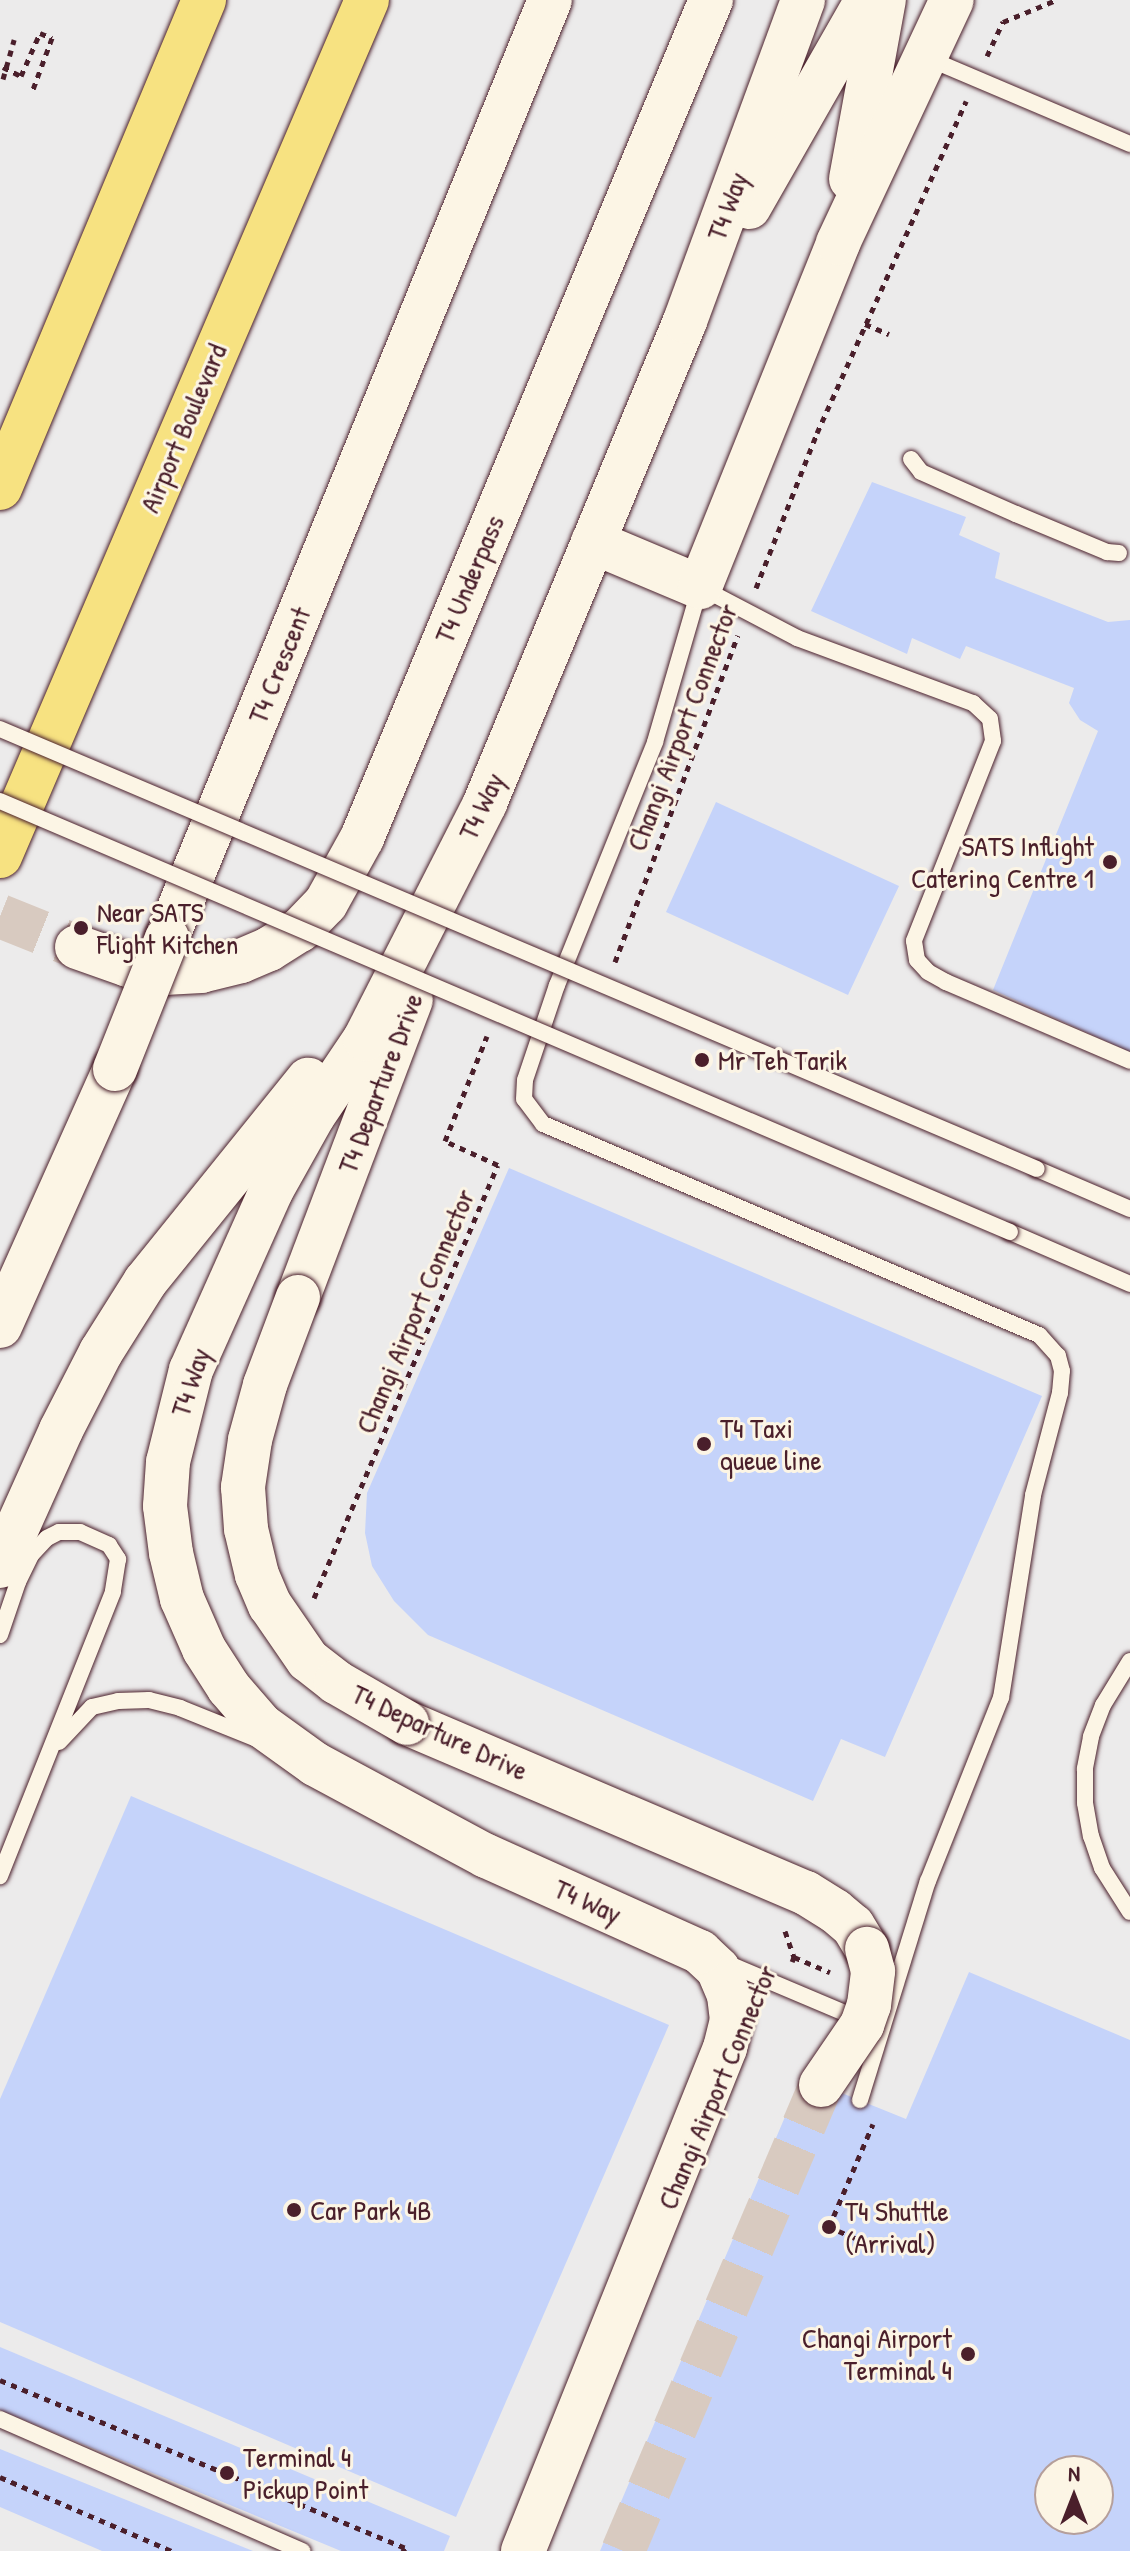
<!DOCTYPE html>
<html>
<head>
<meta charset="utf-8">
<style>
  body { margin:0 }
  #map { position:relative; width:1130px; height:2551px; overflow:hidden; background:#fcf5e5; font-family:"Patrick Hand",sans-serif }
  div>[style] { position:absolute }
  [style*='--x'] { left:calc(var(--x)*1px); top:calc(var(--y)*1px); width:calc(var(--w)*1px); rotate:calc(var(--a)*1deg) }
  .built>* { inset:0; background:#ecebeb }
  .building>* { inset:0; background:#c5d3fa }
  .secondary-tunnel>* { height:44px; margin-top:-22px; transform-origin:0; background:repeating-linear-gradient(90deg,#d8cac0 0 44px,transparent 0 66px) }
  .path>* { height:5px; margin-top:-2.5px; transform-origin:0; background:repeating-linear-gradient(90deg,#4a1f2b 0 6px,transparent 0 12px) }
  .roads { filter:drop-shadow(0 0 2px #4a1f2b) drop-shadow(0 0 2px #4a1f2b) }
  .lane>* { height:16px; margin:-8px; padding:0 8px; transform-origin:8px; border-radius:8px; background:#fcf5e5 }
  .secondary>* { height:44px; margin:-22px; padding:0 22px; transform-origin:22px; border-radius:22px; background:#fcf5e5 }
  .highway>* { height:44px; margin:-22px; padding:0 22px; transform-origin:22px; border-radius:22px; background:#f7e281 }
  .path-bridge>* { height:5px; margin-top:-2.5px; transform-origin:0; background:repeating-linear-gradient(90deg,#4a1f2b 0 6px,transparent 0 12px) }
  .bridges { filter:drop-shadow(0 0 2px #4a1f2b) drop-shadow(0 0 2px #4a1f2b) }
  .lane-bridge>* { height:16px; margin:-8px; padding:0 8px; transform-origin:8px; border-radius:8px; background:#fcf5e5 }
  .secondary-bridge>* { height:44px; margin:-22px; padding:0 22px; transform-origin:22px; border-radius:22px; background:#fcf5e5 }
  .dots>* { width:22px; height:22px; translate:-50% -50%; box-sizing:border-box; border:4px solid #fcf5e5; border-radius:50% }
  span { translate:-50% -50%; white-space:nowrap; text-align:center; line-height:1.15; -webkit-text-stroke:6px #fcf5e5; paint-order:stroke }
  .street-label { font-size:28px; color:#4a1f2b }
  .poi-label { font-size:28px; color:#4a1f2b }
  .right { translate:-100% -50%; text-align:right }
  .left { translate:0 -50%; text-align:left }
  .north { position:absolute; left:1034px; top:2455px; width:80px; height:80px; box-sizing:border-box; background:#fcf5e5; border:2px solid #b59f9b; border-radius:50%; rotate:0deg; font-size:22px; font-weight:700; line-height:32px; text-align:center; color:#4a1f2b }
  .north::after { content:''; display:block; margin:auto; width:28px; height:36px; background:#4a1f2b; clip-path:polygon(50% 0,100% 100%,50% 72%,0 100%) }
</style>
</head>
<body>
<div id="map">
  <div class="built">
    <i style="clip-path:polygon(evenodd,0 0,1130px 0,1130px 2551px,0 2551px,0 0,1050px 2471px,1098px 2471px,1098px 2519px,1050px 2519px,1050px 2471px)"></i>
  </div>
  <div class="building">
    <i style="clip-path:polygon(872px 482px,966px 517px,959px 535px,1000px 553px,995px 578px,1108px 622px,1130px 620px,1130px 1052px,993px 990px,1098px 731px,1080px 720px,1069px 703px,1074px 688px,966px 646px,960px 659px,912px 638px,907px 654px,811px 611px)"></i>
    <i style="clip-path:polygon(716px 802px,899px 886px,848px 995px,666px 912px)"></i>
    <i style="clip-path:polygon(509px 1168px,1042px 1396px,885px 1757px,841px 1739px,813px 1801px,428px 1635px,394px 1601px,372px 1566px,365px 1533px,367px 1493px)"></i>
    <i style="clip-path:polygon(131px 1796px,669px 2025px,456px 2517px,0 2322px,0 2099px)"></i>
    <i style="clip-path:polygon(evenodd,969px 1972px,1130px 2040px,1130px 2551px,600px 2551px,802px 2077px,906px 2119px,969px 1972px,1050px 2471px,1098px 2471px,1098px 2519px,1050px 2519px,1050px 2471px)"></i>
    <i style="clip-path:polygon(0 2347px,450px 2536px,444px 2551px,341px 2551px,0 2410px)"></i>
    <i style="clip-path:polygon(0 2449px,253px 2551px,102px 2551px,0 2507px)"></i>
  </div>
  <div class="secondary-tunnel">
    <i style="--x:0;--y:916;--w:83;--a:21.9"></i>
    <i style="--x:623;--y:2551;--w:506;--a:-66.98"></i>
  </div>
  <div class="path">
    <i style="--x:987;--y:56;--w:38;--a:-65"></i>
    <i style="--x:1003;--y:22;--w:57;--a:-22.5"></i>
    <i style="--x:3;--y:67;--w:20;--a:27"></i>
    <i style="--x:21;--y:76;--w:47;--a:-66.2"></i>
    <i style="--x:40;--y:33;--w:13;--a:23"></i>
    <i style="--x:52;--y:38;--w:58;--a:110.3"></i>
    <i style="--x:865;--y:324;--w:26;--a:23"></i>
    <i style="--x:756;--y:588;--w:167;--a:-68.5"></i>
    <i style="--x:817;--y:433;--w:364;--a:-65.8"></i>
    <i style="--x:615;--y:962;--w:349;--a:-69.4"></i>
    <i style="--x:314;--y:1598;--w:470;--a:-67"></i>
    <i style="--x:498;--y:1165;--w:58;--a:-155.6"></i>
    <i style="--x:445;--y:1141;--w:113;--a:-68.2"></i>
    <i style="--x:785;--y:1931;--w:28;--a:71"></i>
    <i style="--x:794;--y:1957;--w:5;--a:112"></i>
    <i style="--x:794;--y:1957;--w:39;--a:23"></i>
    <i style="--x:855;--y:2238;--w:28;--a:-157"></i>
    <i style="--x:829;--y:2227;--w:112;--a:-66.9"></i>
    <i style="--x:0;--y:2380;--w:438;--a:22.5"></i>
    <i style="--x:405;--y:2548;--w:4;--a:124"></i>
    <i style="--x:0;--y:2477;--w:187;--a:23.3"></i>
  </div>
  <div class="roads">
    <div class="lane">
      <i style="--x:925;--y:57;--w:223;--a:23"></i>
      <i style="--x:911;--y:459;--w:16;--a:52"></i>
      <i style="--x:921;--y:472;--w:104;--a:23.9"></i>
      <i style="--x:1016;--y:514;--w:99;--a:22.7"></i>
      <i style="--x:1107;--y:552;--w:12;--a:5"></i>
      <i style="--x:1037;--y:1169;--w:101;--a:23.3"></i>
      <i style="--x:1010;--y:1232;--w:131;--a:23.4"></i>
      <i style="--x:0;--y:1635;--w:56;--a:-71.2"></i>
      <i style="--x:18;--y:1582;--w:30;--a:-64"></i>
      <i style="--x:31;--y:1555;--w:23;--a:-47"></i>
      <i style="--x:47;--y:1538;--w:13;--a:-27"></i>
      <i style="--x:59;--y:1532;--w:21;--a:0"></i>
      <i style="--x:80;--y:1532;--w:32;--a:24"></i>
      <i style="--x:109;--y:1545;--w:17;--a:57"></i>
      <i style="--x:118;--y:1559;--w:33;--a:99"></i>
      <i style="--x:113;--y:1592;--w:306;--a:111.7"></i>
      <i style="--x:1130;--y:1661;--w:52;--a:121.5"></i>
      <i style="--x:1103;--y:1705;--w:34;--a:111"></i>
      <i style="--x:1091;--y:1737;--w:33;--a:101"></i>
      <i style="--x:1085;--y:1769;--w:34;--a:90"></i>
      <i style="--x:1085;--y:1803;--w:34;--a:80"></i>
      <i style="--x:1091;--y:1836;--w:34;--a:71"></i>
      <i style="--x:1102;--y:1868;--w:52;--a:57.5"></i>
      <i style="--x:59;--y:1742;--w:48;--a:-46.7"></i>
      <i style="--x:92;--y:1707;--w:27;--a:-13"></i>
      <i style="--x:118;--y:1701;--w:31;--a:-2"></i>
      <i style="--x:149;--y:1700;--w:32;--a:14"></i>
      <i style="--x:180;--y:1708;--w:83;--a:21.9"></i>
      <i style="--x:724;--y:1962;--w:149;--a:22.9"></i>
      <i style="--x:860;--y:2100;--w:229;--a:-72.8"></i>
      <i style="--x:928;--y:1881;--w:197;--a:-68.3"></i>
      <i style="--x:1001;--y:1698;--w:206;--a:-81"></i>
      <i style="--x:1033;--y:1495;--w:106;--a:-75.2"></i>
      <i style="--x:1060;--y:1393;--w:22;--a:-85"></i>
      <i style="--x:1062;--y:1371;--w:16;--a:-105"></i>
      <i style="--x:1058;--y:1356;--w:28;--a:-132"></i>
      <i style="--x:1039;--y:1335;--w:539;--a:-156.95"></i>
      <i style="--x:543;--y:1124;--w:31;--a:-127"></i>
      <i style="--x:524;--y:1099;--w:19;--a:-87"></i>
      <i style="--x:525;--y:1080;--w:100;--a:-71.4"></i>
      <i style="--x:557;--y:985;--w:262;--a:-68"></i>
      <i style="--x:655;--y:742;--w:161;--a:-73.8"></i>
      <i style="--x:700;--y:587;--w:110;--a:27.7"></i>
      <i style="--x:797;--y:638;--w:188;--a:20.3"></i>
      <i style="--x:973;--y:703;--w:23;--a:43"></i>
      <i style="--x:990;--y:719;--w:22;--a:82"></i>
      <i style="--x:993;--y:741;--w:215;--a:111.6"></i>
      <i style="--x:914;--y:941;--w:19;--a:81"></i>
      <i style="--x:917;--y:960;--w:16;--a:47"></i>
      <i style="--x:928;--y:972;--w:21;--a:29"></i>
      <i style="--x:946;--y:982;--w:200;--a:23.2"></i>
      <i style="--x:0;--y:2419;--w:330;--a:23.6"></i>
    </div>
    <div class="secondary">
      <i style="--x:851;--y:179;--w:182;--a:-79.6"></i>
      <i style="--x:749;--y:207;--w:238;--a:-60.3"></i>
      <i style="--x:593;--y:542;--w:116;--a:22.8"></i>
      <i style="--x:700;--y:587;--w:371;--a:-68.1"></i>
      <i style="--x:838;--y:243;--w:268;--a:-64.9"></i>
      <i style="--x:167;--y:938;--w:1013;--a:-67.79"></i>
      <i style="--x:77;--y:947;--w:54;--a:19.4"></i>
      <i style="--x:128;--y:965;--w:37;--a:13"></i>
      <i style="--x:164;--y:973;--w:37;--a:-3"></i>
      <i style="--x:201;--y:971;--w:41;--a:-14"></i>
      <i style="--x:241;--y:961;--w:30;--a:-23"></i>
      <i style="--x:269;--y:949;--w:36;--a:-32"></i>
      <i style="--x:300;--y:930;--w:37;--a:-46"></i>
      <i style="--x:326;--y:903;--w:74;--a:-61"></i>
      <i style="--x:362;--y:838;--w:908;--a:-67.39"></i>
      <i style="--x:298;--y:1297;--w:318;--a:-69.2"></i>
      <i style="--x:0;--y:1326;--w:282;--a:-65.9"></i>
      <i style="--x:0;--y:1566;--w:149;--a:-65.8"></i>
      <i style="--x:61;--y:1430;--w:88;--a:-62.9"></i>
      <i style="--x:101;--y:1352;--w:83;--a:-57.8"></i>
      <i style="--x:145;--y:1282;--w:260;--a:-51.1"></i>
      <i style="--x:407;--y:1723;--w:434;--a:23.1"></i>
      <i style="--x:806;--y:1893;--w:34;--a:32"></i>
      <i style="--x:835;--y:1911;--w:23;--a:40"></i>
      <i style="--x:853;--y:1926;--w:27;--a:59"></i>
      <i style="--x:523;--y:2551;--w:542;--a:-68.12"></i>
      <i style="--x:725;--y:2048;--w:29;--a:-76"></i>
      <i style="--x:732;--y:2020;--w:25;--a:-97"></i>
      <i style="--x:729;--y:1995;--w:28;--a:-113"></i>
      <i style="--x:718;--y:1969;--w:25;--a:-137"></i>
      <i style="--x:700;--y:1952;--w:235;--a:-155.8"></i>
      <i style="--x:486;--y:1856;--w:194;--a:-151.7"></i>
      <i style="--x:315;--y:1764;--w:67;--a:-144.2"></i>
      <i style="--x:261;--y:1725;--w:49;--a:-130.9"></i>
      <i style="--x:229;--y:1688;--w:46;--a:-122.7"></i>
      <i style="--x:204;--y:1649;--w:55;--a:-113.7"></i>
      <i style="--x:182;--y:1599;--w:47;--a:-103.4"></i>
      <i style="--x:171;--y:1553;--w:47;--a:-97.3"></i>
      <i style="--x:165;--y:1506;--w:44;--a:-86.1"></i>
      <i style="--x:168;--y:1462;--w:95;--a:-76"></i>
      <i style="--x:191;--y:1370;--w:196;--a:-65.9"></i>
      <i style="--x:271;--y:1191;--w:86;--a:-60.8"></i>
      <i style="--x:313;--y:1116;--w:93;--a:-56"></i>
      <i style="--x:365;--y:1039;--w:265;--a:-63"></i>
      <i style="--x:485;--y:803;--w:522;--a:-67.46"></i>
      <i style="--x:685;--y:321;--w:342;--a:-69.8"></i>
    </div>
    <div class="highway">
      <i style="--x:0;--y:488;--w:529;--a:-67.31"></i>
      <i style="--x:0;--y:856;--w:931;--a:-66.79"></i>
    </div>
  </div>
  <div class="path-bridge">
    <i style="--x:3;--y:79;--w:41;--a:-74.2"></i>
  </div>
  <div class="bridges">
    <div class="lane-bridge">
      <i style="--x:0;--y:729;--w:1126;--a:22.99"></i>
      <i style="--x:0;--y:801;--w:1098;--a:23.11"></i>
    </div>
    <div class="secondary-bridge">
      <i style="--x:115;--y:1069;--w:141;--a:-68.3"></i>
      <i style="--x:298;--y:1297;--w:94;--a:110.6"></i>
      <i style="--x:265;--y:1385;--w:57;--a:105.3"></i>
      <i style="--x:250;--y:1440;--w:48;--a:98.5"></i>
      <i style="--x:243;--y:1487;--w:42;--a:85.9"></i>
      <i style="--x:246;--y:1529;--w:47;--a:76.6"></i>
      <i style="--x:257;--y:1575;--w:33;--a:67"></i>
      <i style="--x:270;--y:1605;--w:67;--a:55.4"></i>
      <i style="--x:308;--y:1660;--w:36;--a:38"></i>
      <i style="--x:336;--y:1682;--w:82;--a:30"></i>
      <i style="--x:821;--y:2085;--w:73;--a:-55.7"></i>
      <i style="--x:862;--y:2025;--w:21;--a:-71"></i>
      <i style="--x:869;--y:2005;--w:34;--a:-83"></i>
      <i style="--x:873;--y:1971;--w:23;--a:-105"></i>
    </div>
  </div>
  <div class="dots">
    <i style="left:1110px;top:862px;background:#4a1f2b"></i>
    <i style="left:81px;top:928px;background:#4a1f2b"></i>
    <i style="left:702px;top:1060px;background:#4a1f2b"></i>
    <i style="left:704px;top:1444px;background:#4a1f2b"></i>
    <i style="left:294px;top:2210px;background:#4a1f2b"></i>
    <i style="left:829px;top:2227px;background:#4a1f2b"></i>
    <i style="left:968px;top:2354px;background:#4a1f2b"></i>
    <i style="left:227px;top:2473px;background:#4a1f2b"></i>
  </div>
  <div class="street-label">
    <span style="left:727px;top:206px;rotate:-70deg">T4 Way</span>
    <span style="left:183px;top:428px;rotate:-67deg">Airport Boulevard</span>
    <span style="left:469px;top:579px;rotate:-67deg">T4 Underpass</span>
    <span style="left:279px;top:665px;rotate:-68deg">T4 Crescent</span>
    <span style="left:682px;top:727px;rotate:-69deg">Changi Airport Connector</span>
    <span style="left:481px;top:806px;rotate:-65deg">T4 Way</span>
    <span style="left:380px;top:1083px;rotate:-69deg">T4 Departure Drive</span>
    <span style="left:415px;top:1311px;rotate:-67deg">Changi Airport Connector</span>
    <span style="left:190px;top:1382px;rotate:-72deg">T4 Way</span>
    <span style="left:440px;top:1732px;rotate:25deg">T4 Departure Drive</span>
    <span style="left:588px;top:1901px;rotate:24deg">T4 Way</span>
    <span style="left:717px;top:2087px;rotate:-67deg">Changi Airport Connector</span>
  </div>
  <div class="poi-label">
    <span class="right" style="left:1094px;top:862px">SATS Inflight<br>Catering Centre 1</span>
    <span class="left" style="left:97px;top:928px">Near SATS<br>Flight Kitchen</span>
    <span class="left" style="left:718px;top:1060px">Mr Teh Tarik</span>
    <span class="left" style="left:720px;top:1444px">T4 Taxi<br>queue line</span>
    <span class="left" style="left:310px;top:2210px">Car Park 4B</span>
    <span class="left" style="left:845px;top:2227px">T4 Shuttle<br>(Arrival)</span>
    <span class="right" style="left:952px;top:2354px">Changi Airport<br>Terminal 4</span>
    <span class="left" style="left:243px;top:2473px">Terminal 4<br>Pickup Point</span>
  </div>
  <div class="north">N</div>
</div>
</body>
</html>
